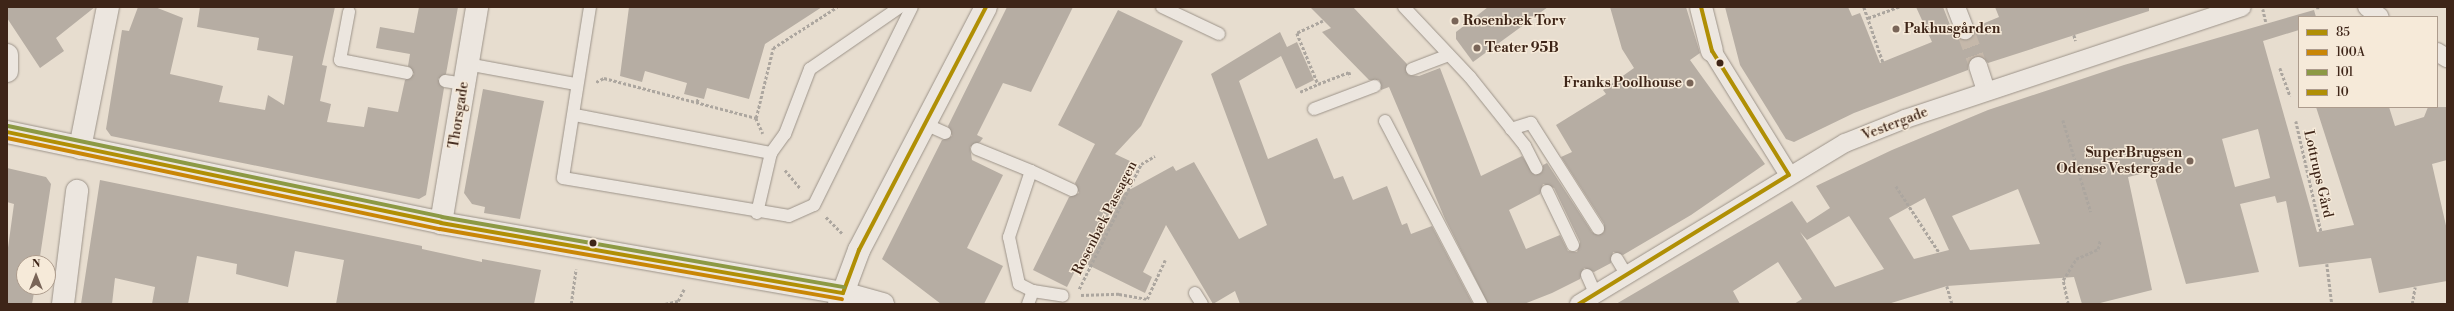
<!DOCTYPE html>
<html>
<head>
<meta charset="utf-8">
<style>
  body { margin:0 }
  #map { position:relative; width:2454px; height:311px; overflow:hidden; background:#e7ddcf; font-family:"Libre Bodoni",serif }
  div>[style] { position:absolute }
  [style*='--x'] { left:calc(var(--x)*1px); top:calc(var(--y)*1px); width:calc(var(--w)*1px); rotate:calc(var(--a)*1deg) }
  .building>* { inset:0; background:#b6ada3 }
  .pedestrian-tunnel>* { height:18px; margin-top:-9px; transform-origin:0; background:repeating-linear-gradient(90deg,#c5b8aa 0 18px,transparent 0 27px) }
  .path>* { height:2.5px; margin-top:-1.25px; transform-origin:0; background:repeating-linear-gradient(90deg,#aca69f 0 3px,transparent 0 5px) }
  .roads { filter:drop-shadow(0 0 1px #9c9389) drop-shadow(0 0 1px #9c9389) }
  .service>* { height:12px; margin:-6px; padding:0 6px; transform-origin:6px; border-radius:6px; background:#ece6df }
  .pedestrian>* { height:18px; margin:-9px; padding:0 9px; transform-origin:9px; border-radius:9px; background:#ece6df }
  .minor>* { height:22px; margin:-11px; padding:0 11px; transform-origin:11px; border-radius:11px; background:#ece6df }
  .secondary>* { height:22px; margin:-11px; padding:0 11px; transform-origin:11px; border-radius:11px; background:#ece6df }
  .bus-1>* { height:4px; margin:-2px; padding:0 2px; transform-origin:2px; border-radius:2px; background:#b08f05 }
  .bus-2>* { height:4px; margin:-2px; padding:0 2px; transform-origin:2px; border-radius:2px; background:#c98606 }
  .bus-3>* { height:4px; margin:-2px; padding:0 2px; transform-origin:2px; border-radius:2px; background:#8c9944 }
  .bus-4>* { height:4px; margin:-2px; padding:0 2px; transform-origin:2px; border-radius:2px; background:#b08f05 }
  .dots>* { width:11px; height:11px; translate:-50% -50%; box-sizing:border-box; border:2px solid #f6ead9; border-radius:50% }
  span { translate:-50% -50%; white-space:nowrap; text-align:center; line-height:1.15; -webkit-text-stroke:3px #f6ead9; paint-order:stroke }
  .poi-label { font-size:14px; color:#3e2518; font-weight:700 }
  .left { translate:0 -50%; text-align:left }
  .right { translate:-100% -50%; text-align:right }
  .street-label { font-size:14px; color:#3e2518 }
  .frame { position:absolute; inset:0; border:8px solid #3e2518; pointer-events:none }
  .legend { position:absolute; left:2298px; top:16px; width:140px; height:92px; box-sizing:border-box; background:#f6ead9; border:1px solid #ac9b8c; margin:0; padding:5px 7px; list-style:none; font-size:12px; color:#3e2518 }
  .legend li { display:flex; align-items:center; gap:8px; height:20px }
  .legend b { width:20px; border:1px solid #ac9b8c }
  .north { position:absolute; left:16px; top:255px; width:40px; height:40px; box-sizing:border-box; background:#f6ead9; border:1px solid #ac9b8c; border-radius:50%; rotate:0deg; font-size:11px; font-weight:700; line-height:16px; text-align:center; color:#3e2518 }
  .north::after { content:''; display:block; margin:auto; width:14px; height:18px; background:#796558; clip-path:polygon(50% 0,100% 100%,50% 72%,0 100%) }
</style>
</head>
<body>
<div id="map">
  <div class="building">
    <i style="clip-path:polygon(7px 7px,95px 7px,56px 38px,64px 51px,40px 68px,7px 18px)"></i>
    <i style="clip-path:polygon(138px 7px,155px 7px,183px 18px,170px 74px,223px 86px,219px 102px,265px 110px,268px 95px,284px 105px,293px 56px,257px 50px,259px 38px,197px 27px,200px 7px,335px 7px,322px 65px,327px 66px,320px 101px,331px 104px,327px 122px,364px 127px,368px 107px,398px 112px,405px 80px,414px 74px,408px 66px,410px 54px,376px 48px,380px 27px,414px 33px,419px 7px,458px 7px,446px 74px,438px 79px,444px 88px,426px 195px,419px 199px,111px 136px,106px 129px,122px 30px,129px 31px)"></i>
    <i style="clip-path:polygon(629px 7px,822px 7px,765px 44px,749px 99px,707px 88px,704px 99px,684px 94px,687px 83px,645px 71px,642px 82px,620px 76px)"></i>
    <i style="clip-path:polygon(1007px 7px,1073px 7px,1031px 92px,1003px 83px,977px 135px,983px 138px,980px 142px,970px 147px,972px 160px,1003px 175px,967px 248px,1003px 266px,984px 304px,941px 304px,882px 259px,942px 140px,952px 136px,948px 126px)"></i>
    <i style="clip-path:polygon(evenodd,1310px 7px,1353px 7px,1407px 64px,1408px 75px,1419px 76px,1440px 68px,1481px 176px,1522px 156px,1535px 175px,1542px 172px,1543px 165px,1547px 163px,1592px 232px,1598px 235px,1604px 232px,1604px 224px,1561px 157px,1572px 152px,1556px 125px,1606px 94px,1603px 90px,1634px 68px,1622px 49px,1610px 7px,1686px 7px,1700px 53px,1690px 60px,1765px 164px,1691px 215px,1623px 255px,1613px 252px,1611px 263px,1594px 272px,1584px 268px,1580px 279px,1552px 293px,1524px 304px,1488px 304px,1445px 219px,1389px 87px,1381px 90px,1379px 80px,1369px 80px,1322px 32px,1331px 28px,1310px 7px,1543px 184px,1554px 188px,1580px 242px,1577px 252px,1568px 251px,1560px 235px,1526px 249px,1509px 210px,1540px 194px,1543px 184px)"></i>
    <i style="clip-path:polygon(1488px 7px,1548px 7px,1473px 62px,1456px 39px,1456px 32px)"></i>
    <i style="clip-path:polygon(1725px 7px,1848px 7px,1852px 16px,1860px 13px,1880px 63px,1932px 42px,1916px 7px,1943px 7px,1954px 35px,1964px 40px,1973px 36px,1975px 27px,1999px 17px,1995px 7px,2149px 7px,2149px 11px,1988px 63px,1981px 56px,1974px 56px,1968px 63px,1968px 70px,1854px 113px,1794px 142px,1786px 139px,1740px 65px)"></i>
    <i style="clip-path:polygon(1118px 10px,1183px 41px,1141px 126px,1115px 154px,1130px 161px,1111px 200px,1173px 166px,1176px 171px,1194px 162px,1239px 239px,1267px 225px,1211px 74px,1280px 32px,1287px 47px,1297px 42px,1314px 80px,1296px 89px,1281px 56px,1239px 81px,1268px 159px,1317px 138px,1334px 179px,1343px 176px,1353px 200px,1387px 186px,1402px 225px,1407px 223px,1411px 234px,1432px 226px,1473px 304px,1240px 304px,1235px 291px,1213px 304px,1166px 225px,1143px 272px,1152px 277px,1145px 293px,1080px 261px,1067px 287px,1033px 270px,1069px 197px,1079px 193px,1075px 183px,1095px 144px,1058px 125px)"></i>
    <i style="clip-path:polygon(evenodd,2314px 10px,2316px 17px,2299px 17px,2299px 30px,2263px 41px,2317px 232px,2354px 225px,2316px 107px,2389px 107px,2395px 126px,2424px 117px,2428px 107px,2447px 107px,2447px 160px,2432px 164px,2447px 230px,2447px 281px,2379px 293px,2371px 258px,2299px 267px,2286px 201px,2277px 203px,2275px 196px,2240px 204px,2259px 272px,2186px 284px,2153px 171px,2128px 177px,2152px 290px,2096px 304px,2082px 304px,2074px 277px,1947px 286px,1888px 304px,1794px 304px,1802px 299px,1778px 262px,1733px 291px,1740px 304px,1616px 304px,1792px 201px,1807px 223px,1830px 208px,1816px 186px,1892px 150px,1988px 110px,2124px 65px,2314px 10px,2258px 129px,2270px 178px,2235px 187px,2222px 139px,2258px 129px,2314px 10px,2018px 189px,2040px 244px,1970px 250px,1952px 216px,2018px 189px,2314px 10px,1925px 198px,1949px 250px,1914px 259px,1889px 218px,1925px 198px,2314px 10px,1849px 216px,1884px 269px,1835px 287px,1800px 232px,1807px 240px,1849px 216px)"></i>
    <i style="clip-path:polygon(483px 89px,544px 101px,520px 219px,484px 213px,485px 207px,472px 204px,464px 193px)"></i>
    <i style="clip-path:polygon(7px 168px,46px 177px,51px 184px,39px 263px,24px 263px,24px 287px,35px 287px,32px 304px,7px 304px,7px 255px,14px 204px,7px 202px)"></i>
    <i style="clip-path:polygon(100px 180px,422px 246px,422px 249px,482px 262px,482px 259px,541px 270px,534px 304px,336px 304px,344px 260px,295px 251px,288px 287px,236px 274px,237px 264px,197px 256px,188px 304px,152px 304px,155px 287px,115px 278px,112px 304px,81px 304px)"></i>
  </div>
  <div class="pedestrian-tunnel">
    <i style="--x:1965;--y:30;--w:38;--a:70"></i>
  </div>
  <div class="path">
    <i style="--x:1864;--y:7;--w:58;--a:70.9"></i>
    <i style="--x:2318;--y:7;--w:2;--a:90"></i>
    <i style="--x:2263;--y:9;--w:13;--a:77"></i>
    <i style="--x:1868;--y:18;--w:33;--a:-20"></i>
    <i style="--x:1323;--y:21;--w:29;--a:155"></i>
    <i style="--x:1297;--y:33;--w:55;--a:67.6"></i>
    <i style="--x:1318;--y:84;--w:33;--a:-21"></i>
    <i style="--x:1349;--y:72;--w:5;--a:68"></i>
    <i style="--x:2074;--y:35;--w:6;--a:72"></i>
    <i style="--x:2280;--y:68;--w:30;--a:70"></i>
    <i style="--x:596;--y:82;--w:9;--a:-27"></i>
    <i style="--x:604;--y:78;--w:157;--a:14.7"></i>
    <i style="--x:756;--y:118;--w:72;--a:-76.3"></i>
    <i style="--x:773;--y:48;--w:76;--a:-32.6"></i>
    <i style="--x:1300;--y:92;--w:20;--a:-24"></i>
    <i style="--x:697;--y:102;--w:4;--a:-76"></i>
    <i style="--x:756;--y:118;--w:17;--a:66"></i>
    <i style="--x:2063;--y:120;--w:96;--a:73.1"></i>
    <i style="--x:2296;--y:121;--w:113;--a:77.2"></i>
    <i style="--x:785;--y:170;--w:25;--a:50"></i>
    <i style="--x:1896;--y:186;--w:79;--a:56.9"></i>
    <i style="--x:826;--y:217;--w:23;--a:45"></i>
    <i style="--x:2327;--y:264;--w:40;--a:82.9"></i>
    <i style="--x:1947;--y:286;--w:19;--a:74"></i>
    <i style="--x:1079;--y:289;--w:140;--a:-63.6"></i>
    <i style="--x:1141;--y:164;--w:16;--a:-30"></i>
    <i style="--x:1081;--y:295;--w:38;--a:-2"></i>
    <i style="--x:1119;--y:294;--w:28;--a:10"></i>
    <i style="--x:1147;--y:299;--w:43;--a:-65.2"></i>
    <i style="--x:571;--y:304;--w:35;--a:-82"></i>
    <i style="--x:665;--y:304;--w:13;--a:-13"></i>
    <i style="--x:678;--y:301;--w:13;--a:-63"></i>
    <i style="--x:2068;--y:304;--w:25;--a:-102"></i>
    <i style="--x:2063;--y:280;--w:25;--a:-58"></i>
    <i style="--x:2076;--y:259;--w:24;--a:-24"></i>
    <i style="--x:2098;--y:249;--w:9;--a:-77"></i>
    <i style="--x:2412;--y:304;--w:17;--a:-80"></i>
  </div>
  <div class="roads">
    <div class="service">
      <i style="--x:590;--y:7;--w:173;--a:99"></i>
      <i style="--x:563;--y:178;--w:229;--a:9.5"></i>
      <i style="--x:789;--y:216;--w:27;--a:-24"></i>
      <i style="--x:814;--y:205;--w:221;--a:-63.7"></i>
      <i style="--x:1162;--y:7;--w:63;--a:25.3"></i>
      <i style="--x:1404;--y:7;--w:96;--a:46.7"></i>
      <i style="--x:1470;--y:77;--w:88;--a:51.4"></i>
      <i style="--x:1525;--y:146;--w:25;--a:63"></i>
      <i style="--x:349;--y:12;--w:49;--a:100.6"></i>
      <i style="--x:340;--y:60;--w:68;--a:11"></i>
      <i style="--x:467;--y:64;--w:111;--a:10.4"></i>
      <i style="--x:1412;--y:69;--w:39;--a:-21"></i>
      <i style="--x:445;--y:81;--w:19;--a:9"></i>
      <i style="--x:1314;--y:109;--w:65;--a:-20.7"></i>
      <i style="--x:575;--y:115;--w:200;--a:11"></i>
      <i style="--x:1385;--y:121;--w:207;--a:62.3"></i>
      <i style="--x:925;--y:124;--w:22;--a:24"></i>
      <i style="--x:1511;--y:129;--w:21;--a:-17"></i>
      <i style="--x:1531;--y:123;--w:125;--a:57.5"></i>
      <i style="--x:977;--y:149;--w:58;--a:22.2"></i>
      <i style="--x:1031;--y:171;--w:70;--a:108.4"></i>
      <i style="--x:1009;--y:237;--w:48;--a:78"></i>
      <i style="--x:1019;--y:284;--w:16;--a:27"></i>
      <i style="--x:1033;--y:291;--w:30;--a:9"></i>
      <i style="--x:1031;--y:171;--w:45;--a:24.9"></i>
      <i style="--x:1547;--y:191;--w:60;--a:64.3"></i>
      <i style="--x:757;--y:213;--w:62;--a:-76.9"></i>
      <i style="--x:771;--y:153;--w:24;--a:-54"></i>
      <i style="--x:785;--y:134;--w:70;--a:-69"></i>
      <i style="--x:810;--y:69;--w:109;--a:-34.6"></i>
      <i style="--x:1617;--y:259;--w:21;--a:59"></i>
      <i style="--x:1587;--y:275;--w:22;--a:66"></i>
      <i style="--x:1195;--y:293;--w:13;--a:58"></i>
      <i style="--x:1028;--y:304;--w:14;--a:-69"></i>
    </div>
    <div class="pedestrian">
      <i style="--x:1956;--y:7;--w:25;--a:69"></i>
      <i style="--x:2367;--y:7;--w:16;--a:38"></i>
      <i style="--x:1712;--y:51;--w:146;--a:58.2"></i>
      <i style="--x:2437;--y:52;--w:12;--a:31"></i>
      <i style="--x:1978;--y:66;--w:26;--a:72"></i>
      <i style="--x:1579;--y:304;--w:311;--a:-31.2"></i>
      <i style="--x:1845;--y:143;--w:65;--a:-21.8"></i>
      <i style="--x:1905;--y:119;--w:355;--a:-18.4"></i>
    </div>
    <div class="minor">
      <i style="--x:1701;--y:7;--w:45;--a:76"></i>
      <i style="--x:7;--y:55;--w:16;--a:90"></i>
      <i style="--x:80;--y:148;--w:144;--a:-78.8"></i>
      <i style="--x:441;--y:223;--w:219;--a:-80.5"></i>
      <i style="--x:63;--y:304;--w:114;--a:-82.9"></i>
      <i style="--x:883;--y:304;--w:41;--a:-164.6"></i>
      <i style="--x:843;--y:293;--w:46;--a:-69.6"></i>
      <i style="--x:859;--y:250;--w:274;--a:-62.4"></i>
    </div>
    <div class="secondary">
      <i style="--x:7;--y:132;--w:443;--a:11.8"></i>
      <i style="--x:441;--y:223;--w:408;--a:9.9"></i>
      <i style="--x:843;--y:293;--w:12;--a:110"></i>
    </div>
  </div>
  <div class="bus-1">
    <i style="--x:7;--y:132;--w:443;--a:11.8"></i>
    <i style="--x:441;--y:223;--w:408;--a:9.9"></i>
    <i style="--x:843;--y:293;--w:46;--a:-69.6"></i>
    <i style="--x:859;--y:250;--w:274;--a:-62.4"></i>
  </div>
  <div class="bus-2">
    <i style="--x:7;--y:138;--w:442;--a:11.9"></i>
    <i style="--x:440;--y:229;--w:408;--a:9.9"></i>
  </div>
  <div class="bus-3">
    <i style="--x:8;--y:126;--w:443;--a:11.8"></i>
    <i style="--x:442;--y:217;--w:408;--a:9.9"></i>
  </div>
  <div class="bus-4">
    <i style="--x:1579;--y:304;--w:246;--a:-31.6"></i>
    <i style="--x:1789;--y:175;--w:146;--a:-121.8"></i>
    <i style="--x:1712;--y:51;--w:45;--a:-104"></i>
  </div>
  <div class="dots">
    <i style="left:1455px;top:21px;background:#796558"></i>
    <i style="left:1896px;top:29px;background:#796558"></i>
    <i style="left:1477px;top:48px;background:#796558"></i>
    <i style="left:1720px;top:63px;background:#3e2518"></i>
    <i style="left:1690px;top:83px;background:#796558"></i>
    <i style="left:2190px;top:161px;background:#796558"></i>
    <i style="left:593px;top:243px;background:#3e2518"></i>
  </div>
  <div class="poi-label">
    <span class="left" style="left:1463px;top:21px">Rosenbæk Torv</span>
    <span class="left" style="left:1904px;top:29px">Pakhusgården</span>
    <span class="left" style="left:1485px;top:48px">Teater 95B</span>
    <span class="right" style="left:1682px;top:83px">Franks Poolhouse</span>
    <span class="right" style="left:2182px;top:161px">SuperBrugsen<br>Odense Vestergade</span>
  </div>
  <div class="street-label">
    <span style="left:459px;top:115px;rotate:-81deg">Thorsgade</span>
    <span style="left:1895px;top:124px;rotate:-21deg">Vestergade</span>
    <span style="left:2318px;top:174px;rotate:77deg">Lottrups Gård</span>
    <span style="left:1105px;top:218px;rotate:-63deg">Rosenbæk Passagen</span>
  </div>
  <div class="frame"></div>
  <ul class="legend">
  <li><b style="height:5px;background:#b08f05"></b>85</li>
  <li><b style="height:5px;background:#c98606"></b>100A</li>
  <li><b style="height:5px;background:#8c9944"></b>101</li>
  <li><b style="height:5px;background:#b08f05"></b>10</li>
  </ul>
  <div class="north">N</div>
</div>
</body>
</html>
